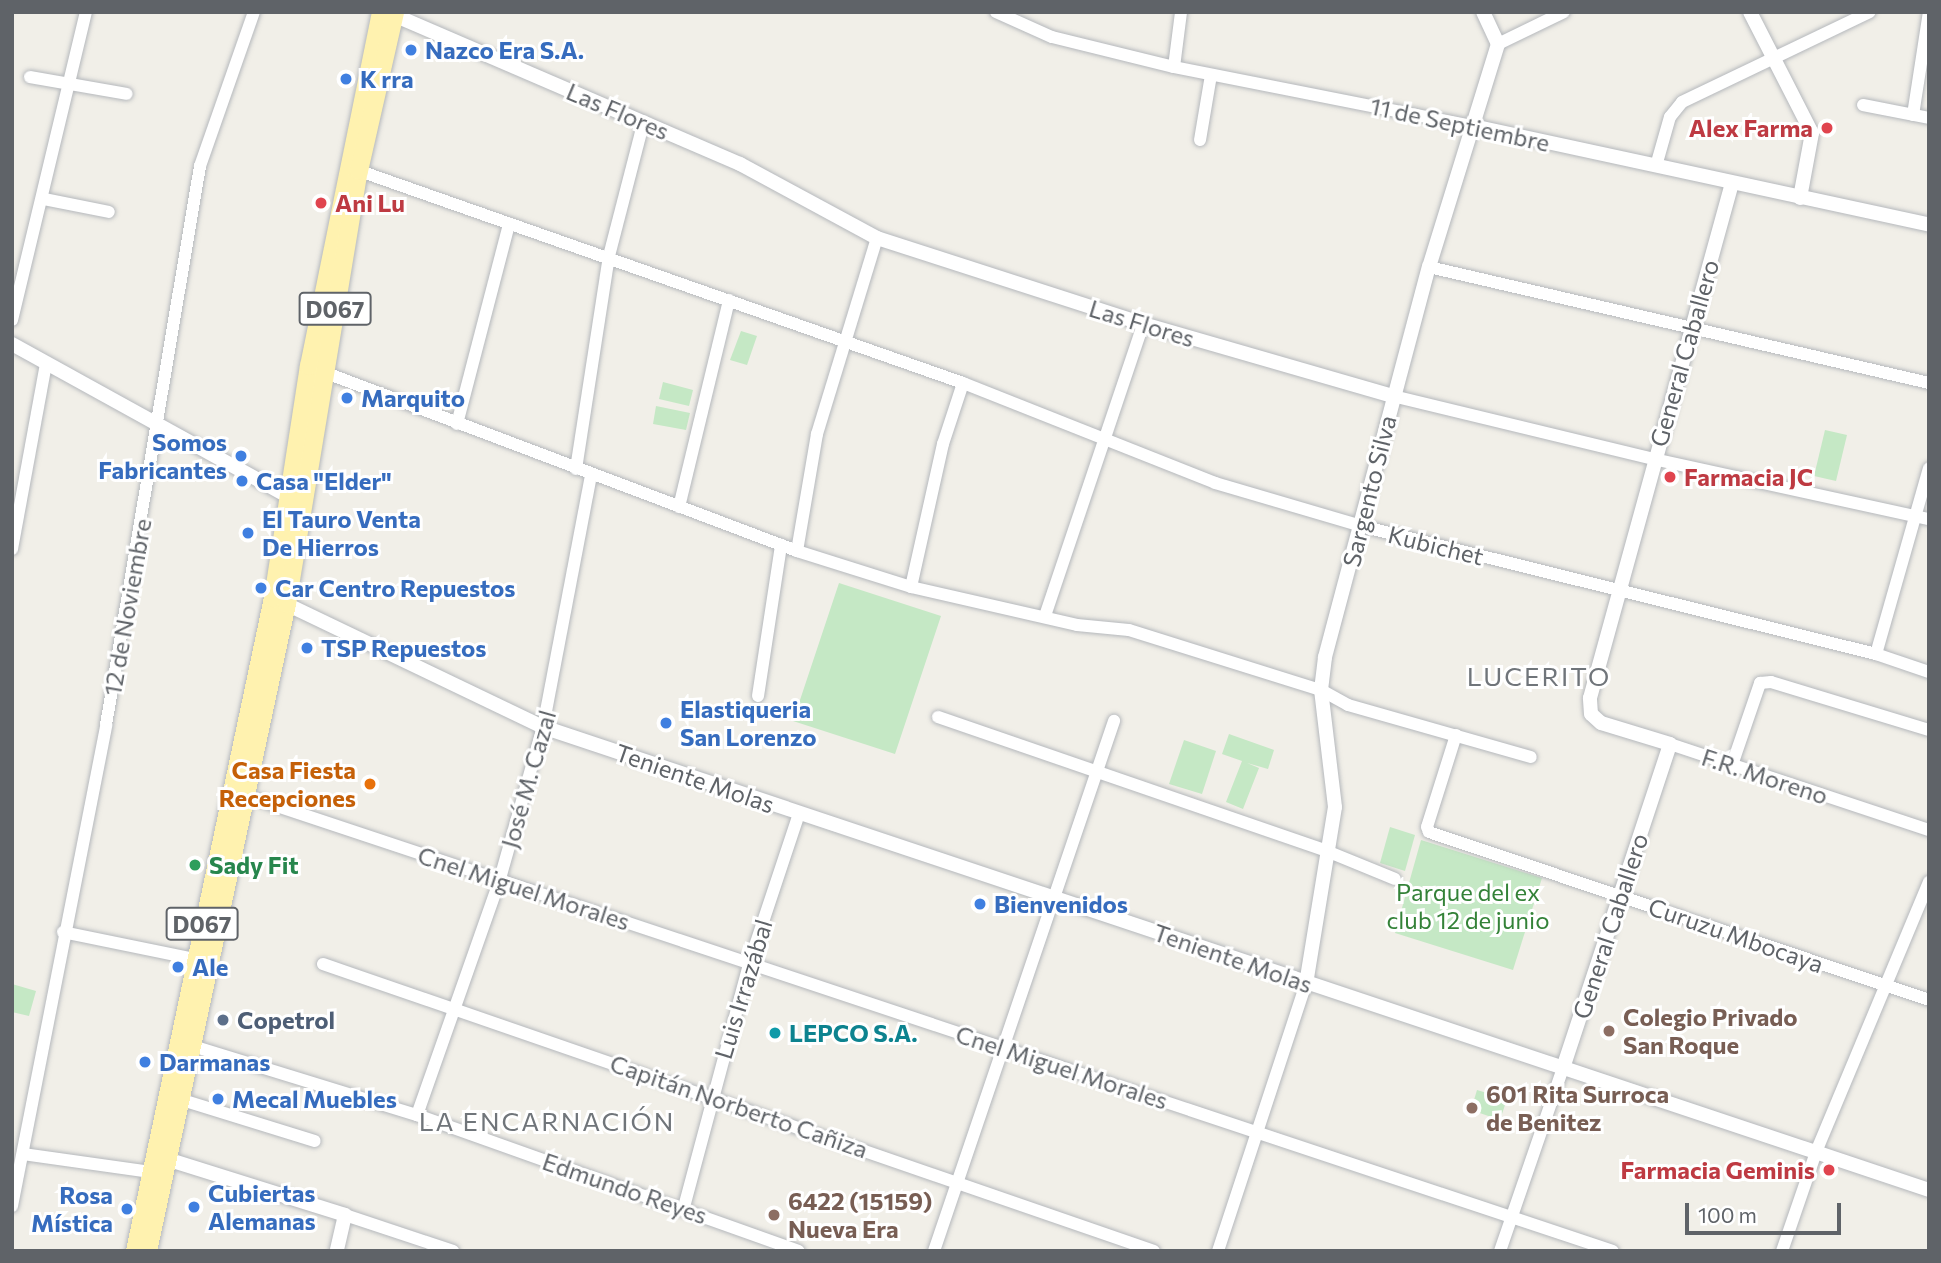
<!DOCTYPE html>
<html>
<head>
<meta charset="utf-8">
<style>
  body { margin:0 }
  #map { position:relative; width:1941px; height:1263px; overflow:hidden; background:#f1efe8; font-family:Commissioner,sans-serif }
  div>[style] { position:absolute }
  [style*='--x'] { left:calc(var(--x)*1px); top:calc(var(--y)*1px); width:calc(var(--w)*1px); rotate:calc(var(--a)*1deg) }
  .green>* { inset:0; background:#c5e8c5 }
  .roads { filter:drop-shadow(0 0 2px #b5b8bc) drop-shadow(0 0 2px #b5b8bc) }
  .minor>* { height:12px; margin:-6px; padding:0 6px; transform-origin:6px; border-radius:6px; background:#fff }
  .tertiary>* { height:14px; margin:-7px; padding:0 7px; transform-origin:7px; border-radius:7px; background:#fff }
  .primary>* { height:18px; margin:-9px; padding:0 9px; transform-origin:9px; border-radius:9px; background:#fff2af }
  .dots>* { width:19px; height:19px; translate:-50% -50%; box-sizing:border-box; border:4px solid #fff; border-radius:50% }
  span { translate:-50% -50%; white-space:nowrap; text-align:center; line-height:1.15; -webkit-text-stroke:6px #fff; paint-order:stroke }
  .shield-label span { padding:2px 5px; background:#fff; border:2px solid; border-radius:5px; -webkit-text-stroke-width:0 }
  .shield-label { font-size:23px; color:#5f6368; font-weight:700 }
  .shop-label { font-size:24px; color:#366cbe; font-weight:700 }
  .left { translate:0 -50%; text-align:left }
  .right { translate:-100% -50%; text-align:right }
  .street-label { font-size:24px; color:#5f6368 }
  .health-label { font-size:24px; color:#be3a42; font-weight:700 }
  .food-label { font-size:24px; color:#c56008; font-weight:700 }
  .leisure-label { font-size:24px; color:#27864d; font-weight:700 }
  .park-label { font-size:24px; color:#348238 }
  .education-label { font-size:24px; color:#785e54; font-weight:700 }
  .service-label { font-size:24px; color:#4e5e75; font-weight:700 }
  .culture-label { font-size:24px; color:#0d838f; font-weight:700 }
  .neighbourhood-label { font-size:26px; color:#70757a; letter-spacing:2px }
  .frame { position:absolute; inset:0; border:14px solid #5f6368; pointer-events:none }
  .scale { position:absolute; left:1685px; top:1203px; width:156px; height:32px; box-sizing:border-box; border:4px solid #5f6368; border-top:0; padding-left:9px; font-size:21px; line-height:24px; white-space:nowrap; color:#5f6368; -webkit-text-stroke:5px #fff; paint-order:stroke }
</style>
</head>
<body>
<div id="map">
  <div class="green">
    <i style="clip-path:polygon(741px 331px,757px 336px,747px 365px,730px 360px)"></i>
    <i style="clip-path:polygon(663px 382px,693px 390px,689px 406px,659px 399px)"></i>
    <i style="clip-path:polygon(656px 406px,690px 413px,686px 430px,653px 424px)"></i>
    <i style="clip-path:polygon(1825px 430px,1847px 435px,1836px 481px,1814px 476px)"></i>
    <i style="clip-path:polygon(839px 583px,941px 616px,895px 754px,793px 721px)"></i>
    <i style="clip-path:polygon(1229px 734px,1274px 750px,1268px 769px,1247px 763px,1259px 768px,1243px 809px,1226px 802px,1242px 761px,1222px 754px)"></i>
    <i style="clip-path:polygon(1184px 740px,1216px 751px,1202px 794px,1169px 784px)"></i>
    <i style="clip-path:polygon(1390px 827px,1415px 835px,1405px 871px,1380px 863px)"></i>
    <i style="clip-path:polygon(1421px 840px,1542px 878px,1513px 970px,1395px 933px)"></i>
    <i style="clip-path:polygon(12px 984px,36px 991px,29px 1016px,12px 1012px)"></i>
    <i style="clip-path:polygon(1477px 1090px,1507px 1099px,1500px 1120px,1471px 1110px)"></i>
  </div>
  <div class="roads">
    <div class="minor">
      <i style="--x:996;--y:12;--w:61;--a:24.1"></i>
      <i style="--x:1052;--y:37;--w:126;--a:13.8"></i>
      <i style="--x:1174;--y:67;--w:305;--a:11.2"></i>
      <i style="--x:1498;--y:44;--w:73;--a:-25.9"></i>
      <i style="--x:1174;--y:67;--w:55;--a:-82.7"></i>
      <i style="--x:30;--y:77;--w:98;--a:9.9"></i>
      <i style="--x:1863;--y:105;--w:67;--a:11.1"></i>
      <i style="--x:1913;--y:115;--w:104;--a:-81.2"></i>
      <i style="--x:1200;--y:140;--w:66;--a:-80.4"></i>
      <i style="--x:1656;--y:166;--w:51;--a:-74.1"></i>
      <i style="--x:1670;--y:117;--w:19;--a:-51"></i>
      <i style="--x:1682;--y:102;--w:208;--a:-25.6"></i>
      <i style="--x:354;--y:169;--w:646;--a:19.36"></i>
      <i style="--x:963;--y:383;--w:271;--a:21.6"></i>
      <i style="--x:1215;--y:483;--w:152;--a:16.4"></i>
      <i style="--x:1361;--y:526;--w:531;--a:13.96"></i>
      <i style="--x:1876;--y:654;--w:56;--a:18.8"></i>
      <i style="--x:44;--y:199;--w:66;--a:11.3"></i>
      <i style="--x:1429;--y:267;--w:513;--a:13.06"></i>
      <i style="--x:12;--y:320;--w:317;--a:-76.5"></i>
      <i style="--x:321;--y:371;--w:509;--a:20.71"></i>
      <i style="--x:797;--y:551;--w:120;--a:17.5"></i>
      <i style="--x:911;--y:587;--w:170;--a:12.9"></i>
      <i style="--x:1077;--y:625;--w:52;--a:5.5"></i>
      <i style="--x:1129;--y:630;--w:201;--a:17.4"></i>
      <i style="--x:1321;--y:690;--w:31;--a:29"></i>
      <i style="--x:1348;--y:705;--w:190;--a:15.9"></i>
      <i style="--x:1393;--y:396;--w:268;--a:13.6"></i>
      <i style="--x:1653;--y:459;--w:282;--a:12.3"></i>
      <i style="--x:457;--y:424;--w:207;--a:-75.4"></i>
      <i style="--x:576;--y:469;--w:216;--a:-81.2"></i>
      <i style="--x:609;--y:256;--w:139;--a:-75.5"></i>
      <i style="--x:679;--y:507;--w:213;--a:-76.4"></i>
      <i style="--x:12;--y:549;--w:188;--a:-79.6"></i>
      <i style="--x:797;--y:551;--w:119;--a:-80.3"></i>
      <i style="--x:817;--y:434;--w:205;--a:-73"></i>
      <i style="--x:911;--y:587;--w:147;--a:-77.4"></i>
      <i style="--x:943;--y:444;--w:64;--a:-71.8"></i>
      <i style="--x:1045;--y:616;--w:308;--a:-71.4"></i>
      <i style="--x:1876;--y:654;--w:193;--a:-74.1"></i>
      <i style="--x:758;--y:696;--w:153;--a:-81.3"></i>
      <i style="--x:938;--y:717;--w:414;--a:19"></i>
      <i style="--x:1329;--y:852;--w:71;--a:22.2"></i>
      <i style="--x:1456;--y:735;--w:96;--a:107.5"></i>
      <i style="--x:1427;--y:827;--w:5;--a:68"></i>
      <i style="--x:1429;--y:832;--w:527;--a:18.57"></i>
      <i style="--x:1670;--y:744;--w:273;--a:18.4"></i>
      <i style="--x:1732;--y:765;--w:87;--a:-71.1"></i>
      <i style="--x:1760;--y:683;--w:11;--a:-5"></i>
      <i style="--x:1771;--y:682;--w:165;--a:16.9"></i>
      <i style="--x:238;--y:793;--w:1449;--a:18.42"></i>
      <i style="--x:63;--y:932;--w:134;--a:11.6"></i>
      <i style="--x:323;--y:964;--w:879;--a:19.05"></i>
      <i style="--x:186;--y:1044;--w:242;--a:17.1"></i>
      <i style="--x:417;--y:1115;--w:405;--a:19.6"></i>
      <i style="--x:179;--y:1099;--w:142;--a:17.2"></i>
      <i style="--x:417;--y:1115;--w:247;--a:-70.6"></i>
      <i style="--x:499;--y:882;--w:161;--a:-74.2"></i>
      <i style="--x:543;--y:727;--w:257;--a:-79.2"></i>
      <i style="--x:23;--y:1154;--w:129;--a:8"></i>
      <i style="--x:12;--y:1206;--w:490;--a:-78.9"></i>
      <i style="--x:106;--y:725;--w:567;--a:-80.45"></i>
      <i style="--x:200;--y:166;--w:163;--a:-70.7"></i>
      <i style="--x:684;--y:1207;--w:255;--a:-75"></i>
      <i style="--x:750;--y:961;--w:155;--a:-71.6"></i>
      <i style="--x:345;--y:1215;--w:114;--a:18.4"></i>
      <i style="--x:934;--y:1251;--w:560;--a:-71.24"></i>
      <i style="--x:1218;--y:1251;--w:281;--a:-71.8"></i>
      <i style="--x:1500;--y:1251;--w:194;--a:-71"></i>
      <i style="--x:1782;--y:1251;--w:105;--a:-71"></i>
      <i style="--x:1816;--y:1152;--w:293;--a:-67.3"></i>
    </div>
    <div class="tertiary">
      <i style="--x:387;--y:12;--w:384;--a:23.3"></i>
      <i style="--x:740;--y:164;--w:156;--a:28.4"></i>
      <i style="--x:877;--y:238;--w:280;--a:17.9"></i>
      <i style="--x:1143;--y:324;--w:260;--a:16.1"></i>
      <i style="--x:1750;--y:12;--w:136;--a:62.9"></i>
      <i style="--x:1812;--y:133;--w:66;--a:100.5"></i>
      <i style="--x:1473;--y:126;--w:467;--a:12.2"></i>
      <i style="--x:12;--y:344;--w:325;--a:28.9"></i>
      <i style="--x:280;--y:601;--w:292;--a:25.6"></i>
      <i style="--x:543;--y:727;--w:1461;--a:18.47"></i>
      <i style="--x:1306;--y:984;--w:179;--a:-80.7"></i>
      <i style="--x:1335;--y:807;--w:118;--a:-96.8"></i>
      <i style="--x:1321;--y:690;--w:33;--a:-83"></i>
      <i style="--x:1325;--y:657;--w:404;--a:-75.1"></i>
      <i style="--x:1429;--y:267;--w:233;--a:-72.8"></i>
      <i style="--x:1498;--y:44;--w:35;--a:-115"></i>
      <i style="--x:1563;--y:1068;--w:341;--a:-71.7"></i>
      <i style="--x:1670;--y:744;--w:72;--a:-163.1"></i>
      <i style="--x:1601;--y:723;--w:13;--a:-138"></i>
      <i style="--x:1591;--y:714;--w:16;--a:-94"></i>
      <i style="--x:1590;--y:698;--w:534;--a:-74.58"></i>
      <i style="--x:157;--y:1156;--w:197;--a:17.4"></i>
      <i style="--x:345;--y:1215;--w:37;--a:103"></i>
    </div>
    <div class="primary">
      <i style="--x:135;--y:1251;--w:667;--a:-78.07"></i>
      <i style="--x:273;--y:598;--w:235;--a:-81.2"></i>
      <i style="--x:309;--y:366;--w:361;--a:-78.5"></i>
      <i style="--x:148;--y:1251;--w:662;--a:-77.88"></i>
      <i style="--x:287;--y:604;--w:439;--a:-80.6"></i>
      <i style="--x:359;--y:171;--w:163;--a:-77.2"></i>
    </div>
  </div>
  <div class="dots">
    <i style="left:411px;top:50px;background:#3f7fe0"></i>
    <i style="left:346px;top:79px;background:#3f7fe0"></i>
    <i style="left:1827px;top:128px;background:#e0444e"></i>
    <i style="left:321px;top:203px;background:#e0444e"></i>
    <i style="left:347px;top:398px;background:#3f7fe0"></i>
    <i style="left:241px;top:456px;background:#3f7fe0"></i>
    <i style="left:1670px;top:477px;background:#e0444e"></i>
    <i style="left:242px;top:481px;background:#3f7fe0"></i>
    <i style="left:248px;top:533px;background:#3f7fe0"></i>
    <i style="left:261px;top:588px;background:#3f7fe0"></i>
    <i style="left:307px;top:648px;background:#3f7fe0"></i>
    <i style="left:666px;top:723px;background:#3f7fe0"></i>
    <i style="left:370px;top:784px;background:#e8710a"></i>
    <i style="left:195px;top:865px;background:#2e9e5b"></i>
    <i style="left:980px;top:904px;background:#3f7fe0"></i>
    <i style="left:178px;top:967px;background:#3f7fe0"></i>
    <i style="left:223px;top:1020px;background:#5c6f8a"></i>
    <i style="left:1609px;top:1031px;background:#8d6e63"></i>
    <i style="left:775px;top:1033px;background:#0f9aa8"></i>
    <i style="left:145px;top:1062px;background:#3f7fe0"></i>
    <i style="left:218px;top:1099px;background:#3f7fe0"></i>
    <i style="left:1472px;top:1108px;background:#8d6e63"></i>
    <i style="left:1829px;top:1170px;background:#e0444e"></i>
    <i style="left:194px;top:1207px;background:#3f7fe0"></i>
    <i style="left:127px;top:1209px;background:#3f7fe0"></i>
    <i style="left:774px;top:1215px;background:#8d6e63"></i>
  </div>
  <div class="shield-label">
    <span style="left:335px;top:309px">D067</span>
    <span style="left:202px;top:924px">D067</span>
  </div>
  <div class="shop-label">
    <span class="left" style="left:425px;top:50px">Nazco Era S.A.</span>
    <span class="left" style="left:360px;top:79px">K rra</span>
    <span class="left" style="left:361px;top:398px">Marquito</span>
    <span class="right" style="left:227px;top:456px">Somos<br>Fabricantes</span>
    <span class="left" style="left:256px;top:481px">Casa "Elder"</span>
    <span class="left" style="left:262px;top:533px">El Tauro Venta<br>De Hierros</span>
    <span class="left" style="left:275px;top:588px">Car Centro Repuestos</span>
    <span class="left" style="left:321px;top:648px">TSP Repuestos</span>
    <span class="left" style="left:680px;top:723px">Elastiqueria<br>San Lorenzo</span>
    <span class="left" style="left:994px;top:904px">Bienvenidos</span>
    <span class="left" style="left:192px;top:967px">Ale</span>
    <span class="left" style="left:159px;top:1062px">Darmanas</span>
    <span class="left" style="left:232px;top:1099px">Mecal Muebles</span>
    <span class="left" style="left:208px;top:1207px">Cubiertas<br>Alemanas</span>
    <span class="right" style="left:113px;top:1209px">Rosa<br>Mística</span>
  </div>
  <div class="street-label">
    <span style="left:618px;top:111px;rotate:23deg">Las Flores</span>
    <span style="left:1460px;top:124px;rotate:12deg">11 de Septiembre</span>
    <span style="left:1142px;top:323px;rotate:17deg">Las Flores</span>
    <span style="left:1684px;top:353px;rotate:-74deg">General Caballero</span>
    <span style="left:1369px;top:491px;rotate:-76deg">Sargento Silva</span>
    <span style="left:1436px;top:545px;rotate:14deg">Kubichet</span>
    <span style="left:127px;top:607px;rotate:-80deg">12 de Noviembre</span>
    <span style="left:1765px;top:776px;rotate:18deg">F.R. Moreno</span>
    <span style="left:695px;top:778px;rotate:19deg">Teniente Molas</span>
    <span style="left:528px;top:779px;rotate:-74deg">José M. Cazal</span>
    <span style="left:524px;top:888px;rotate:18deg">Cnel Miguel Morales</span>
    <span style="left:1610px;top:926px;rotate:-72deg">General Caballero</span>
    <span style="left:1736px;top:935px;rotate:19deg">Curuzu Mbocaya</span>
    <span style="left:1233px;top:958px;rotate:19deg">Teniente Molas</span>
    <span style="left:743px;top:989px;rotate:-73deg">Luis Irrazábal</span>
    <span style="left:1062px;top:1067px;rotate:18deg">Cnel Miguel Morales</span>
    <span style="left:739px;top:1106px;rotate:19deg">Capitán Norberto Cañiza</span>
    <span style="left:625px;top:1188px;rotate:19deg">Edmundo Reyes</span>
  </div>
  <div class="health-label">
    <span class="right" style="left:1813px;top:128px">Alex Farma</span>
    <span class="left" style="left:335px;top:203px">Ani Lu</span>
    <span class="left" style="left:1684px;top:477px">Farmacia JC</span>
    <span class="right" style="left:1815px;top:1170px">Farmacia Geminis</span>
  </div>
  <div class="food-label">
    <span class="right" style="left:356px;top:784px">Casa Fiesta<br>Recepciones</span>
  </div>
  <div class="leisure-label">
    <span class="left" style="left:209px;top:865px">Sady Fit</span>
  </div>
  <div class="park-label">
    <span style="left:1468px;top:906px">Parque del ex<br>club 12 de junio</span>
  </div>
  <div class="education-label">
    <span class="left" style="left:1623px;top:1031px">Colegio Privado<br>San Roque</span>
    <span class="left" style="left:1486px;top:1108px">601 Rita Surroca<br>de Benitez</span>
    <span class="left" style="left:788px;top:1215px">6422 (15159)<br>Nueva Era</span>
  </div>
  <div class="service-label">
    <span class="left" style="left:237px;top:1020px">Copetrol</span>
  </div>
  <div class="culture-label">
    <span class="left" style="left:789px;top:1033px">LEPCO S.A.</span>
  </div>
  <div class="neighbourhood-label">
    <span style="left:1539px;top:676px">LUCERITO</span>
    <span style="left:547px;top:1121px">LA ENCARNACIÓN</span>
  </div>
  <div class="frame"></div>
  <div class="scale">100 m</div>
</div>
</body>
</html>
